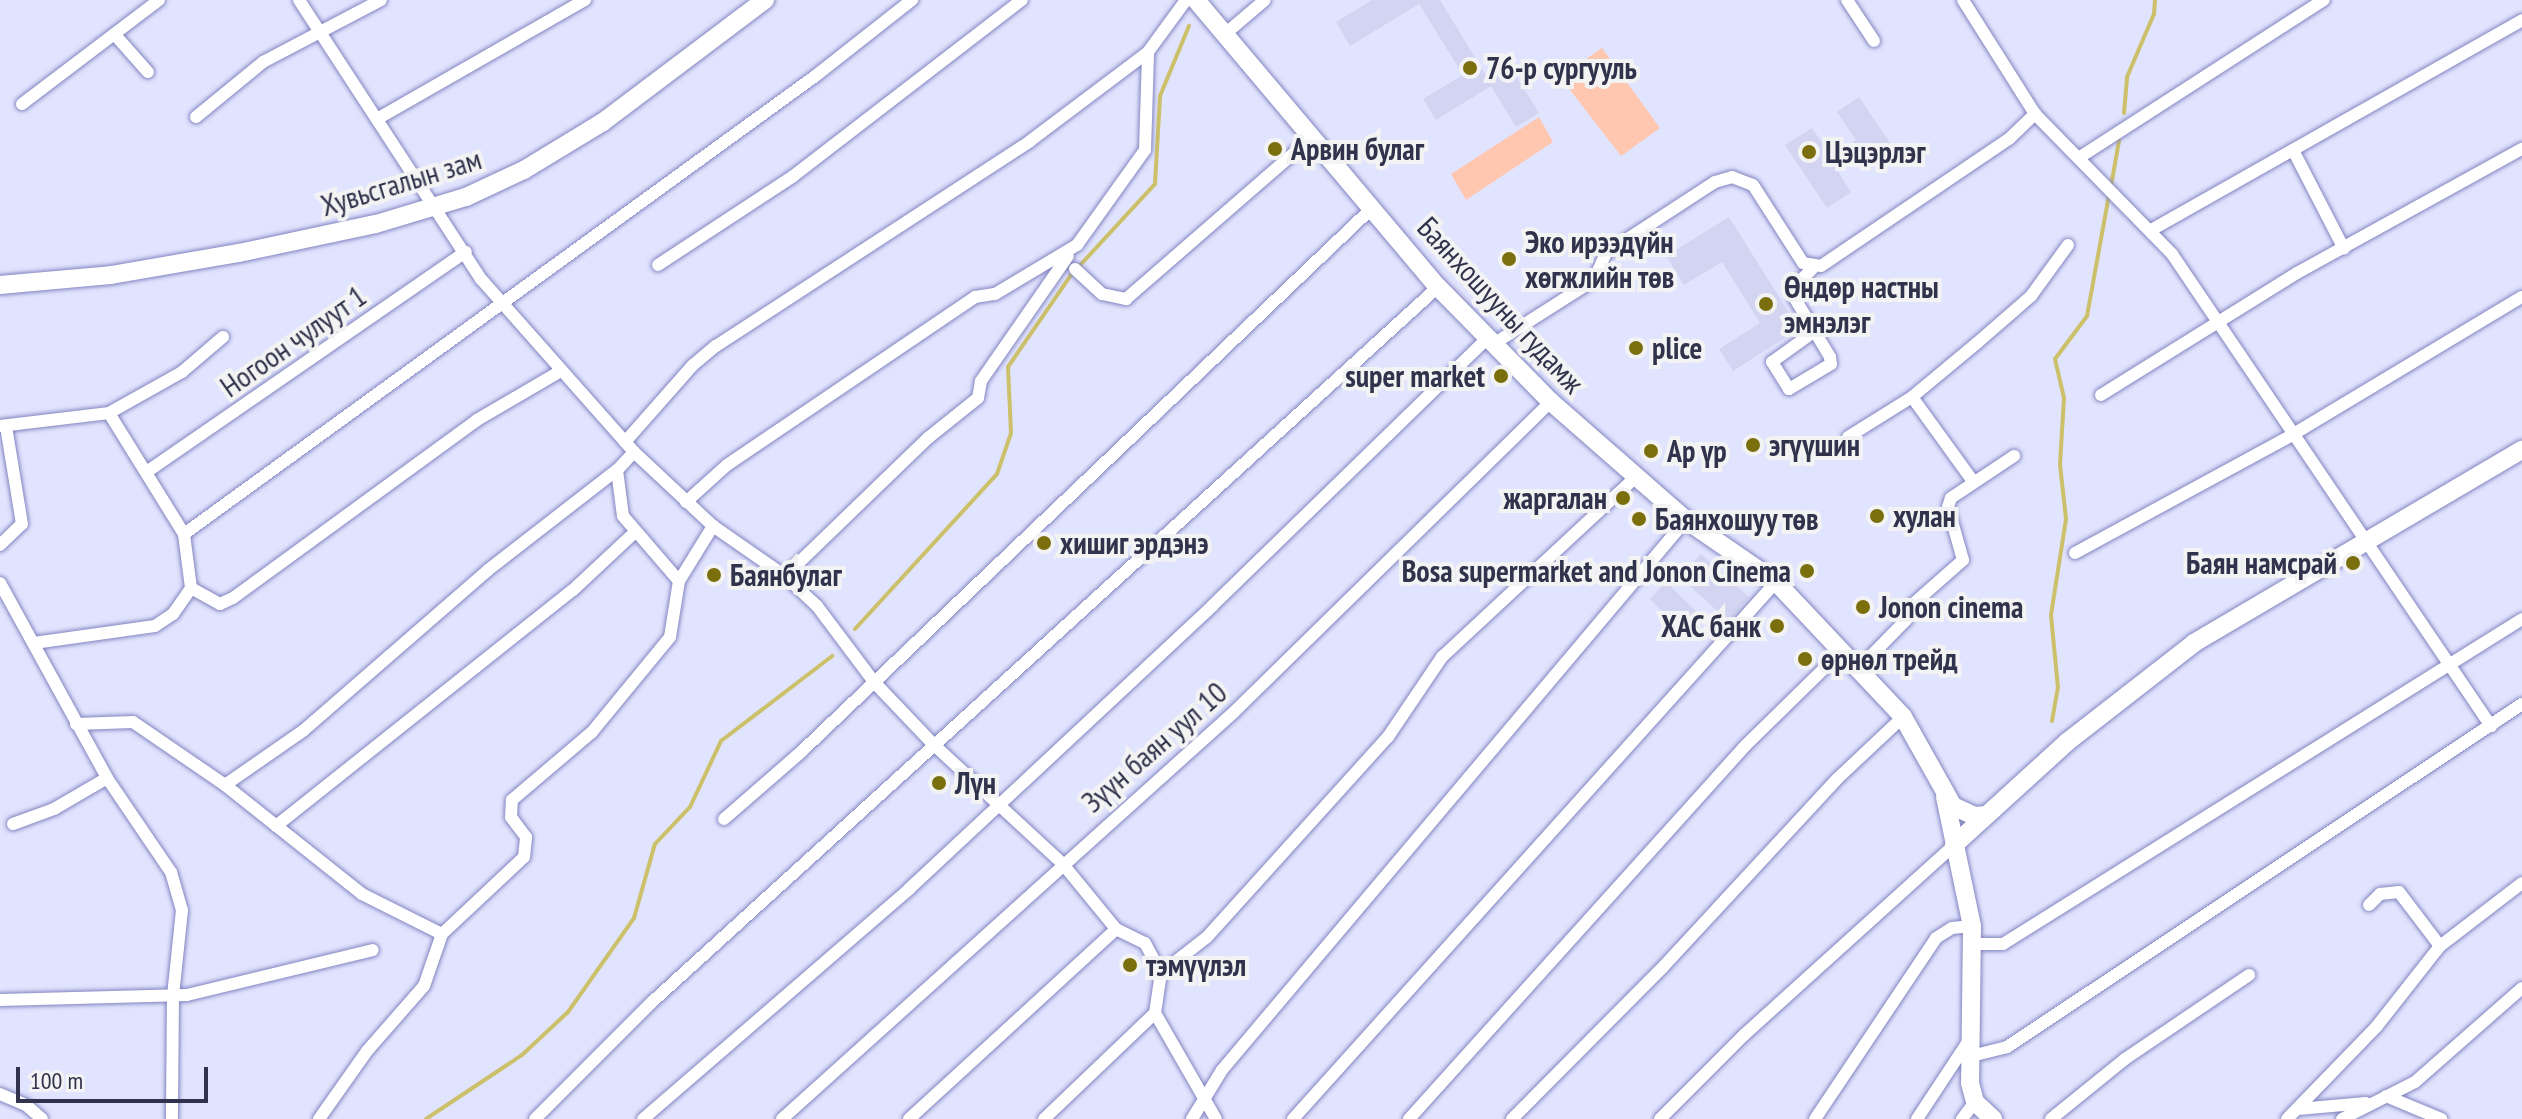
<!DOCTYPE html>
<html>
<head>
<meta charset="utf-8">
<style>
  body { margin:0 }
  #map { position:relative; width:2522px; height:1119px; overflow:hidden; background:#e1e4fe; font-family:"PT Sans Narrow",sans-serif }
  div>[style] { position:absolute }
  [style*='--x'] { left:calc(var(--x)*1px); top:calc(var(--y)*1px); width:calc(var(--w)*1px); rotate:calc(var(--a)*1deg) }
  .built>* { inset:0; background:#d2d4f1 }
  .green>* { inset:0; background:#ffc6b0 }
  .stream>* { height:4px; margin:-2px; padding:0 2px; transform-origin:2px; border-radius:2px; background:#ccc06b }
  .roads { filter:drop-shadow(0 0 2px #8285c0) drop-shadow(0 0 2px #8285c0) }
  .street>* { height:12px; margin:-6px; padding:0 6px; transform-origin:6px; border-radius:6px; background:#fff }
  .secondary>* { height:18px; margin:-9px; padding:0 9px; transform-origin:9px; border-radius:9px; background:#fff }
  .dots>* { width:22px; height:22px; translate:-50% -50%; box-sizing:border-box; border:4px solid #f3f3f3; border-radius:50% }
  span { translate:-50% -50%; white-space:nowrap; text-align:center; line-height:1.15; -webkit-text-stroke:8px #f3f3f3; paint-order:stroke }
  .poi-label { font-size:30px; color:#31324b; font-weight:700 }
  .left { translate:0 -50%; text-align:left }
  .right { translate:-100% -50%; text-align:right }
  .street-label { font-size:30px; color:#31324b }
  .scale { position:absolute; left:16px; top:1067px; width:192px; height:36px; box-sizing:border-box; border:4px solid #31324b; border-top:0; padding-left:10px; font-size:24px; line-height:28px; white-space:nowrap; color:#31324b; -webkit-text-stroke:6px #f3f3f3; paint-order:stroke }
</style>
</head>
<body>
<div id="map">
  <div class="built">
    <i style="clip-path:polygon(1372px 0,1440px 0,1485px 74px,1507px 62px,1539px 113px,1516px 127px,1491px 86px,1436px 120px,1423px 99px,1463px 75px,1419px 4px,1350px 46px,1336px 22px)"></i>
    <i style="clip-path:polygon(1859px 97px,1899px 156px,1878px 170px,1863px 148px,1835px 167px,1851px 192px,1827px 208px,1785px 145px,1812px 128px,1832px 157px,1856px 140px,1837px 112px)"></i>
    <i style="clip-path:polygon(1729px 217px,1799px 329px,1733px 371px,1719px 349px,1760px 323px,1722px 262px,1684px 285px,1666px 256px)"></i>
    <i style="clip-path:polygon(1701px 554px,1749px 597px,1728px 621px,1680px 577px)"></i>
    <i style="clip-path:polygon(1666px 582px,1701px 616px,1684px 633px,1650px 599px)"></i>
  </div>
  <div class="green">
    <i style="clip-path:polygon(1602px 48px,1660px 128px,1621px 156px,1560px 77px)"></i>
    <i style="clip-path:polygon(1539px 117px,1553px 142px,1466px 200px,1451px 174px)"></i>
  </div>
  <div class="stream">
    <i style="--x:2124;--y:113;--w:36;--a:-85"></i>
    <i style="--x:2127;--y:77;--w:69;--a:-66.8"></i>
    <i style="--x:2154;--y:14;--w:14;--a:-86"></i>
    <i style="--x:2111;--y:186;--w:46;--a:-79.9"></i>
    <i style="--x:855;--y:629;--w:210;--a:-47.5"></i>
    <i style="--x:997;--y:474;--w:43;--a:-71.1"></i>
    <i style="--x:1011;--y:433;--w:66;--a:-92.6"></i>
    <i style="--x:1008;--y:367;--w:112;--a:-55.6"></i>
    <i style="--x:1071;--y:275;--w:124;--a:-47.3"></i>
    <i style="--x:1155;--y:184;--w:88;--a:-86.7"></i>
    <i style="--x:1160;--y:96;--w:76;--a:-67.5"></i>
    <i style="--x:2052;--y:721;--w:34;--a:-80"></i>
    <i style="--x:2058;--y:688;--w:73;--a:-95.5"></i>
    <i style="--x:2051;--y:615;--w:97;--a:-81.1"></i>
    <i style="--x:2066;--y:519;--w:54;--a:-96.3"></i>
    <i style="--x:2060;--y:465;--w:67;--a:-86.6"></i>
    <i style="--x:2064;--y:398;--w:40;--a:-103"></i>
    <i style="--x:2055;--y:359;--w:54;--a:-53.3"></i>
    <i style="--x:2087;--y:316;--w:123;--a:-79.7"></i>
    <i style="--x:426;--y:1119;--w:115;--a:-33.7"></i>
    <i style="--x:522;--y:1055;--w:63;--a:-43.1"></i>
    <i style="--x:568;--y:1012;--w:115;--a:-54.9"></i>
    <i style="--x:634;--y:918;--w:77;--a:-74.2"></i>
    <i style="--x:655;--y:844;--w:51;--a:-46.6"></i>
    <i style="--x:690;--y:807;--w:73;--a:-64.8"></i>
    <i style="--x:721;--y:741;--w:140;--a:-37.4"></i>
  </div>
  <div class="roads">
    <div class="street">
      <i style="--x:299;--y:0;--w:333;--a:56.9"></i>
      <i style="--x:481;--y:279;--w:231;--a:48.5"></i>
      <i style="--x:634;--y:452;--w:25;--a:133"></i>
      <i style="--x:617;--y:470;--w:46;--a:82.6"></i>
      <i style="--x:623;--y:516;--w:86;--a:49.3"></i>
      <i style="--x:1847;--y:0;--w:49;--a:56.6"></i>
      <i style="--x:1963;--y:0;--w:135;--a:57.7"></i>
      <i style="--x:2035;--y:114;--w:196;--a:45.6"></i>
      <i style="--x:2172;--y:254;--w:570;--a:55.95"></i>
      <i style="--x:1225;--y:34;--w:52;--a:-40.4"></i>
      <i style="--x:116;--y:36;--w:48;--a:48.4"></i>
      <i style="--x:22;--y:104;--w:172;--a:-37.2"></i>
      <i style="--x:196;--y:117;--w:87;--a:-39.4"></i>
      <i style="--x:263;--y:62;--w:133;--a:-27.7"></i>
      <i style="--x:377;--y:119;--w:240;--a:-29.8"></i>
      <i style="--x:2293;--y:150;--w:111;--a:62.7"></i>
      <i style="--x:2080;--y:157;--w:290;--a:-32.8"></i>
      <i style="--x:2153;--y:229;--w:424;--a:-29.5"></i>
      <i style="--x:658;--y:265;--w:160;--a:-33.3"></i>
      <i style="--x:792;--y:177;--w:290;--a:-37.6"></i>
      <i style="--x:1813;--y:268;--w:27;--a:135"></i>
      <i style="--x:1794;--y:287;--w:10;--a:90"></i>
      <i style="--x:1794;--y:297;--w:70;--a:59"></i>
      <i style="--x:1830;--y:357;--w:7;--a:82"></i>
      <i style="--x:1831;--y:364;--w:49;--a:149.2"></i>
      <i style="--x:1789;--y:389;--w:32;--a:-122"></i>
      <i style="--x:1772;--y:362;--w:53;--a:-35.8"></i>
      <i style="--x:1075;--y:269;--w:37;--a:43"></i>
      <i style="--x:1102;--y:294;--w:25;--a:12"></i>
      <i style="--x:1126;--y:299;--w:242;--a:-41"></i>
      <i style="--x:1495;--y:343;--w:117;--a:-32.5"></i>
      <i style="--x:1594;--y:280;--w:30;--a:-66"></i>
      <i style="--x:1606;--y:253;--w:130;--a:-33.1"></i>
      <i style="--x:1715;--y:182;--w:18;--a:-16"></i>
      <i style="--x:1732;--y:177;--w:22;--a:21"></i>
      <i style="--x:1753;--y:185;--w:93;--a:57.3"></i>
      <i style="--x:1803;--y:263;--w:18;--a:9"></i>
      <i style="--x:1821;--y:266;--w:228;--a:-34.1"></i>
      <i style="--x:2010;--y:138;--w:35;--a:-44"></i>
      <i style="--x:2101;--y:395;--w:231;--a:-31.9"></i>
      <i style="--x:2297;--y:273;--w:257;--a:-28.9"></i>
      <i style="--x:1912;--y:397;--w:102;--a:54.1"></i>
      <i style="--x:0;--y:426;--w:110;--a:-6.8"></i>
      <i style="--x:109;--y:413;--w:84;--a:-29.3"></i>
      <i style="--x:182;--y:372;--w:54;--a:-40.5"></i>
      <i style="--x:1848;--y:437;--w:75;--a:-32"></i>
      <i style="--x:1912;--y:397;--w:85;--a:-39.7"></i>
      <i style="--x:1977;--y:343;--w:72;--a:-41"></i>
      <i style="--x:2031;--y:296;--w:63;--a:-54"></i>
      <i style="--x:625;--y:442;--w:103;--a:-48.6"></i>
      <i style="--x:693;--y:365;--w:30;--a:-40"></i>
      <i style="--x:716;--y:346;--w:375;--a:-33.1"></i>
      <i style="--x:1030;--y:141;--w:148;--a:-37"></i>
      <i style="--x:1148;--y:52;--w:64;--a:-53.8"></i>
      <i style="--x:634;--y:452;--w:108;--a:43.1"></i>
      <i style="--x:713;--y:526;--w:88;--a:34.8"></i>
      <i style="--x:785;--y:576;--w:44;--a:43.2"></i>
      <i style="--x:817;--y:606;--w:95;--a:53.1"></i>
      <i style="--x:874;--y:682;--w:87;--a:46.4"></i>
      <i style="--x:934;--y:745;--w:174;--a:42.7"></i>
      <i style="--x:1062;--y:863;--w:85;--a:50.7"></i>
      <i style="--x:1116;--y:929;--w:32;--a:26"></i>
      <i style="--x:1145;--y:943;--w:34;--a:62"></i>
      <i style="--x:1161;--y:973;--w:40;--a:98.5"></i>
      <i style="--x:1155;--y:1013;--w:122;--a:60.1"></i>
      <i style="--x:148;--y:471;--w:386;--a:-34.6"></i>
      <i style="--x:686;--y:502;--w:55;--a:-42.1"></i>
      <i style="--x:727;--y:465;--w:300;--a:-34.1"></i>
      <i style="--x:975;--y:297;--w:20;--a:-9"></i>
      <i style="--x:995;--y:294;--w:96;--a:-30.9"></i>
      <i style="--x:1077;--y:245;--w:117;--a:-54.4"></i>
      <i style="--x:1145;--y:150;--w:98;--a:-88.2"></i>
      <i style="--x:184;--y:534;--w:778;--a:-35.96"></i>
      <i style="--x:814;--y:77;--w:125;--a:-38.2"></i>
      <i style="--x:0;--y:545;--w:30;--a:-44"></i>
      <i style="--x:22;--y:524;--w:99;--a:-99.3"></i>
      <i style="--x:2075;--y:553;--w:247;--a:-28.5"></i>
      <i style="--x:2292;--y:435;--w:268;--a:-31"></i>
      <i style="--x:785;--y:576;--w:199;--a:-44"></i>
      <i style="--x:928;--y:438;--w:64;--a:-38.7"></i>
      <i style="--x:978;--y:398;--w:17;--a:-80"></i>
      <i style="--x:981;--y:381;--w:152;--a:-55.2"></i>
      <i style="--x:0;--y:583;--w:222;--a:61.2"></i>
      <i style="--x:107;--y:778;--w:114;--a:55.8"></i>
      <i style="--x:171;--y:872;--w:40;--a:74"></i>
      <i style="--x:182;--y:910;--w:85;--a:96"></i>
      <i style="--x:173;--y:995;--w:124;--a:90.5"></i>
      <i style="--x:191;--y:588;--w:33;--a:29"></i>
      <i style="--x:220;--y:604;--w:14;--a:-25"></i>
      <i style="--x:233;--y:598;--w:302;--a:-36.1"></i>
      <i style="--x:477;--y:420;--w:95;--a:-30.3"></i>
      <i style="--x:34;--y:643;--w:122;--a:-8"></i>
      <i style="--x:155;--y:626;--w:22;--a:-34"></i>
      <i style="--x:173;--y:614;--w:32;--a:-55"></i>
      <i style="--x:191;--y:588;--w:54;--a:-97.4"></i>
      <i style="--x:184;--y:534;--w:142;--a:-121.8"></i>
      <i style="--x:1860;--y:667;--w:66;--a:-45.6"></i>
      <i style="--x:1906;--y:620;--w:16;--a:-68"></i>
      <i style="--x:1912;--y:605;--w:68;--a:-41.4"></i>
      <i style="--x:1963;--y:560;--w:55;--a:-105.8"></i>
      <i style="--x:1948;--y:507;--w:9;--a:-72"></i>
      <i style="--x:1951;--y:498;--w:76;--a:-33.7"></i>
      <i style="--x:76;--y:724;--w:57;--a:-2"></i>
      <i style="--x:133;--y:722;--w:112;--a:34.4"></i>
      <i style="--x:225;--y:785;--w:175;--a:38.5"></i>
      <i style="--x:362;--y:894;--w:89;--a:26.6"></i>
      <i style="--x:225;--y:785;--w:96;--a:-34.8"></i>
      <i style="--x:304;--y:730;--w:244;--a:-41"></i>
      <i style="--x:488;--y:570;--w:163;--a:-37.8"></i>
      <i style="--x:724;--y:819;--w:102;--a:-41"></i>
      <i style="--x:801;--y:752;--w:789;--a:-43.61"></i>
      <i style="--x:13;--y:824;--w:44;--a:-20.1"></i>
      <i style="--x:54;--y:809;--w:61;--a:-30.3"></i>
      <i style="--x:276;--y:826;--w:379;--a:-38.5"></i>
      <i style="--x:573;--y:590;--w:83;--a:-43.1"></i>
      <i style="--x:2369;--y:905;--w:16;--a:-45"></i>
      <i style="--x:2380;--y:894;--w:19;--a:-6"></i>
      <i style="--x:2399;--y:892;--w:68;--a:52.8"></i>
      <i style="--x:1972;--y:944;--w:31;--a:0"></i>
      <i style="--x:2003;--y:944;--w:612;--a:-32.05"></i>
      <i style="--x:1161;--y:973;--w:58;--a:-38"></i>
      <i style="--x:1207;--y:937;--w:270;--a:-47.9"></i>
      <i style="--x:1388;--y:737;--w:97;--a:-56"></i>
      <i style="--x:1442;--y:657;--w:266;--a:-42.9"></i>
      <i style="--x:0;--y:1000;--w:187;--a:-1.5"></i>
      <i style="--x:187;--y:995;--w:191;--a:-13.6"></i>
      <i style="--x:1971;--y:1056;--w:37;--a:-14"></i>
      <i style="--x:2007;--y:1047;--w:619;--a:-33.66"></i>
      <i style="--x:0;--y:1094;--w:28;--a:23"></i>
      <i style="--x:26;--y:1105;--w:21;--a:41"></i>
      <i style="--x:2386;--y:1096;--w:60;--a:22.7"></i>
      <i style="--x:2298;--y:1109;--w:68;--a:-5"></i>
      <i style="--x:319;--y:1119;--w:83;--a:-54.8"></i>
      <i style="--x:367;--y:1051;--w:86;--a:-48.8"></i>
      <i style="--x:424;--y:986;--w:55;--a:-70.9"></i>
      <i style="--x:442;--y:934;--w:112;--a:-43.2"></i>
      <i style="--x:524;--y:857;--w:20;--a:-84"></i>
      <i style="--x:526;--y:837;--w:25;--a:-127"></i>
      <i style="--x:511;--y:817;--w:17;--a:-87"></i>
      <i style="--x:512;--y:800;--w:105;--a:-40.4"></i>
      <i style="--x:592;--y:732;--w:123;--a:-50.6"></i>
      <i style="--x:670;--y:637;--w:57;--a:-80.9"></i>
      <i style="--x:679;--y:581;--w:65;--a:-58.3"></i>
      <i style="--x:535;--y:1119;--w:165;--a:-45"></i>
      <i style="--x:652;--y:1002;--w:1063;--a:-42.29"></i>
      <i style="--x:643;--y:1119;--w:352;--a:-40.8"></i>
      <i style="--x:909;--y:889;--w:415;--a:-43"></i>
      <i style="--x:1212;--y:606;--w:386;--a:-44.2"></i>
      <i style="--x:782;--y:1119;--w:608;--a:-42"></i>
      <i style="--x:1234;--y:712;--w:443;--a:-44.4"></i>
      <i style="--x:909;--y:1119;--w:281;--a:-42.5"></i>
      <i style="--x:1044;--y:1119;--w:153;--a:-43.7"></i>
      <i style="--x:1192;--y:1119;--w:57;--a:-58.5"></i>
      <i style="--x:1222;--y:1070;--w:720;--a:-49.85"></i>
      <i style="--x:1293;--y:1119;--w:722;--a:-48.03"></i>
      <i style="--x:1409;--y:1119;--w:503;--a:-47.98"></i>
      <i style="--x:1746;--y:745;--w:134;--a:-44.4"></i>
      <i style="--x:1512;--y:1119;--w:214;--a:-45.2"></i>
      <i style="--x:1663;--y:967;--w:256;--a:-47.2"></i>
      <i style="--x:1837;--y:779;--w:91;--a:-43.2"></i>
      <i style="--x:1660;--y:1119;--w:119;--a:-45"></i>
      <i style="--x:1744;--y:1035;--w:283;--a:-42.1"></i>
      <i style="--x:1815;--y:1119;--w:218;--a:-56.2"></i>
      <i style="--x:1936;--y:938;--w:19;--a:-32"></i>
      <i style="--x:1952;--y:928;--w:20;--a:-6"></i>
      <i style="--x:1917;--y:1119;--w:98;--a:-56.6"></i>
      <i style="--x:1962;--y:1119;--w:21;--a:-53"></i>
      <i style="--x:2051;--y:1119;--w:95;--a:-39"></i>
      <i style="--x:2125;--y:1059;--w:150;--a:-34.1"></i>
      <i style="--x:2287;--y:1119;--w:129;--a:-45.9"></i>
      <i style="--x:2377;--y:1026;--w:102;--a:-51.8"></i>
      <i style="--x:2440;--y:946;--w:103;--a:-37.5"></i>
      <i style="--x:2342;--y:1119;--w:82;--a:-26.9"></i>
      <i style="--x:2415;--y:1082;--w:142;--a:-41.3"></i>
    </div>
    <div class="secondary">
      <i style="--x:1196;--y:0;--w:375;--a:49.9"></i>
      <i style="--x:1438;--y:287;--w:161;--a:45.5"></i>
      <i style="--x:1551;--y:402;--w:179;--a:41.2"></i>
      <i style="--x:1686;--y:520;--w:109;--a:34.6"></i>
      <i style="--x:1776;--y:582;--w:185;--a:46.7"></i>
      <i style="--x:1903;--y:717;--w:102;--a:60.7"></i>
      <i style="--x:1953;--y:806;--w:23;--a:25"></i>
      <i style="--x:1974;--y:816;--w:13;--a:-4"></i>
      <i style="--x:0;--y:285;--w:111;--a:-5.1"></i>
      <i style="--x:111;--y:275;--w:130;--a:-9.8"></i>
      <i style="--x:239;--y:253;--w:140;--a:-12"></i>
      <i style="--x:376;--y:224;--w:94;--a:-16.7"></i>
      <i style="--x:466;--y:197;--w:64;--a:-25"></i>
      <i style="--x:524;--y:170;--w:92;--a:-31.3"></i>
      <i style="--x:603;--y:122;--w:203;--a:-37"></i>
      <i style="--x:1945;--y:797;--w:132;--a:78.2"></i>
      <i style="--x:1972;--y:926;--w:157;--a:90.7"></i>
      <i style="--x:1970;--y:1083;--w:20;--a:75"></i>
      <i style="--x:1975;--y:1102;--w:25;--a:43"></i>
      <i style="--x:1954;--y:845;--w:153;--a:-42.3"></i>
      <i style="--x:2067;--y:742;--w:161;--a:-37.9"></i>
      <i style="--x:2194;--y:643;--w:381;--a:-30.5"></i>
    </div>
  </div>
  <div class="dots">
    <i style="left:1470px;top:68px;background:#7b6f0d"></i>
    <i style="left:1275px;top:149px;background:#7b6f0d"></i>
    <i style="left:1809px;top:152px;background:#7b6f0d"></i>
    <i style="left:1509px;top:259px;background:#7b6f0d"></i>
    <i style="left:1766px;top:304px;background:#7b6f0d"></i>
    <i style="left:1636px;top:348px;background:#7b6f0d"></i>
    <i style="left:1501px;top:376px;background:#7b6f0d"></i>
    <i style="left:1753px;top:445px;background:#7b6f0d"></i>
    <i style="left:1651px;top:451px;background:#7b6f0d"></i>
    <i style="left:1623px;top:498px;background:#7b6f0d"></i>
    <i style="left:1877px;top:516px;background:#7b6f0d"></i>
    <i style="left:1639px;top:519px;background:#7b6f0d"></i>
    <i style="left:1044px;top:543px;background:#7b6f0d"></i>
    <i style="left:2353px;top:563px;background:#7b6f0d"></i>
    <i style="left:1807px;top:571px;background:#7b6f0d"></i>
    <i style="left:714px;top:575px;background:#7b6f0d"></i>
    <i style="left:1863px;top:607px;background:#7b6f0d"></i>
    <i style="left:1777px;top:626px;background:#7b6f0d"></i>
    <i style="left:1805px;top:659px;background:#7b6f0d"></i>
    <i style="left:939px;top:783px;background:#7b6f0d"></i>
    <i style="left:1130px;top:965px;background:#7b6f0d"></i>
  </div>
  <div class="poi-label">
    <span class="left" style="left:1486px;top:68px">76-р сургууль</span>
    <span class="left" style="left:1291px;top:149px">Арвин булаг</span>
    <span class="left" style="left:1825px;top:152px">Цэцэрлэг</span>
    <span class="left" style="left:1525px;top:259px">Эко ирээдүйн<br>хөгжлийн төв</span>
    <span class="left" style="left:1784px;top:304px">Өндөр настны<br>эмнэлэг</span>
    <span class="left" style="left:1652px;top:348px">plice</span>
    <span class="right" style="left:1485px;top:376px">super market</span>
    <span class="left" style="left:1769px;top:445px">эгүүшин</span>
    <span class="left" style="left:1667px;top:451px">Ар үр</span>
    <span class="right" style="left:1607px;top:498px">жаргалан</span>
    <span class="left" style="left:1893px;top:516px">хулан</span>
    <span class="left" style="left:1655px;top:519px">Баянхошуу төв</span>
    <span class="left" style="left:1060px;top:543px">хишиг эрдэнэ</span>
    <span class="right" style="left:2337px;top:563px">Баян намсрай</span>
    <span class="right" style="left:1791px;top:571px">Bosa supermarket and Jonon Cinema</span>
    <span class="left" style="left:730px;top:575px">Баянбулаг</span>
    <span class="left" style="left:1879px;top:607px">Jonon cinema</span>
    <span class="right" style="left:1761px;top:626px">ХАС банк</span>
    <span class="left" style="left:1821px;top:659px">өрнөл трейд</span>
    <span class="left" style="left:955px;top:783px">Лүн</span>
    <span class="left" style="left:1146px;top:965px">тэмүүлэл</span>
  </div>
  <div class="street-label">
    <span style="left:401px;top:182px;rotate:-17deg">Хувьсгалын зам</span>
    <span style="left:1501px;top:305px;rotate:47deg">Баянхошууны гудамж</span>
    <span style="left:293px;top:341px;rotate:-35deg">Ногоон чулуут 1</span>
    <span style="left:1154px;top:747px;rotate:-41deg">Зүүн баян уул 10</span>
  </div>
  <div class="scale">100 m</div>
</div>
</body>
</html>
